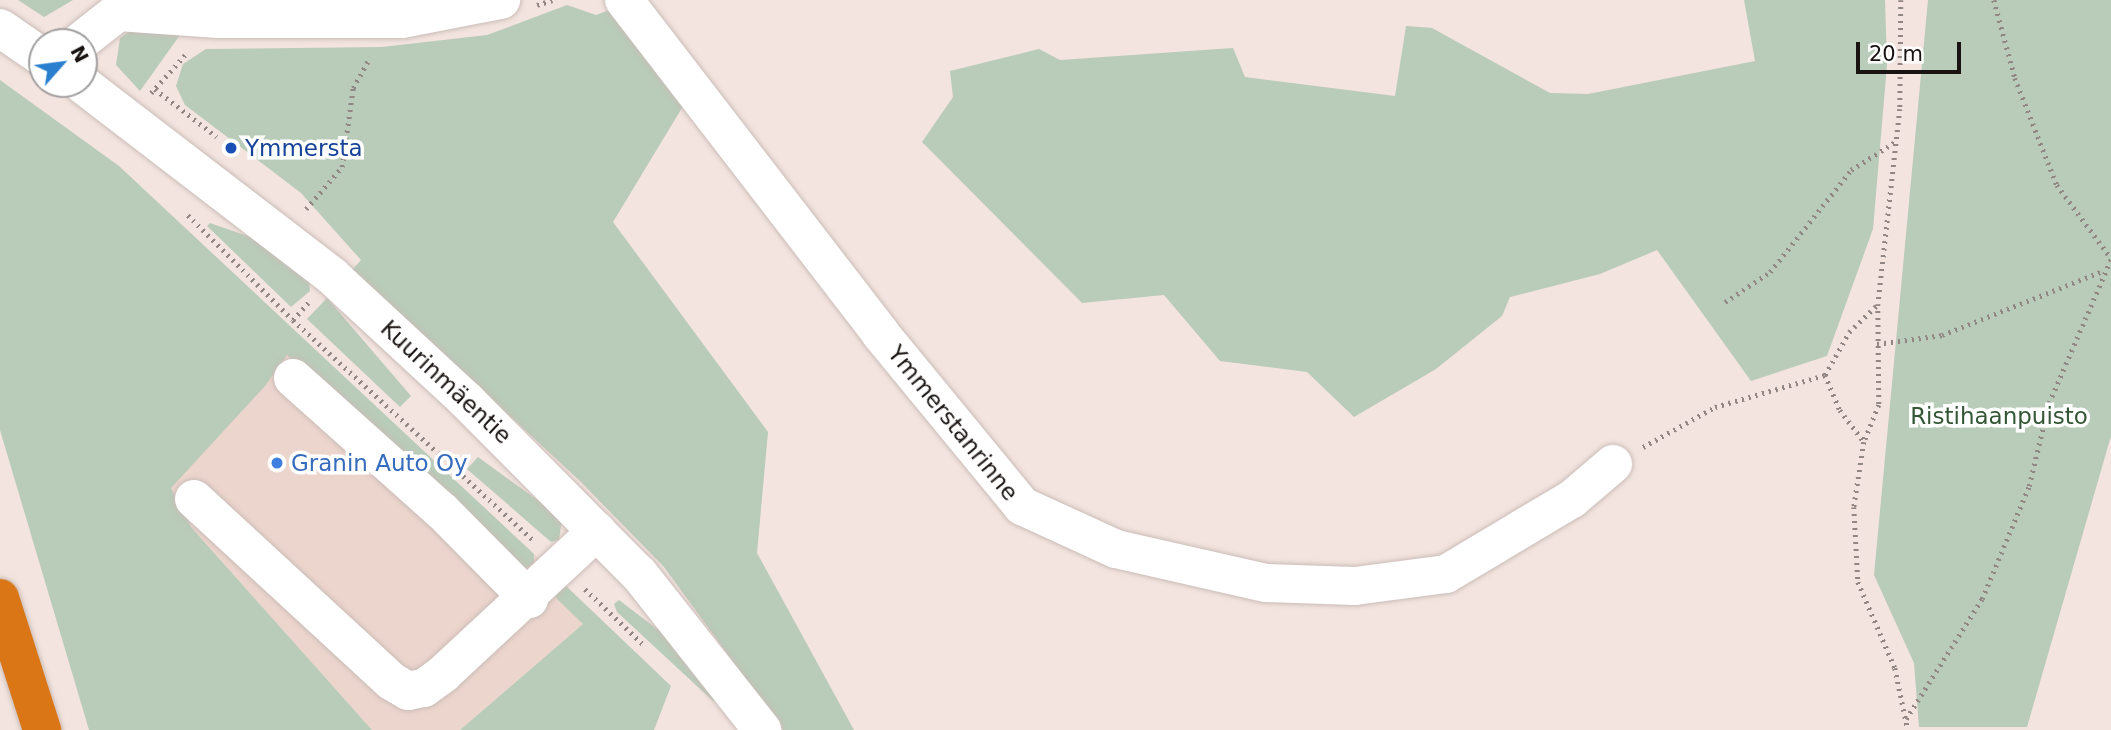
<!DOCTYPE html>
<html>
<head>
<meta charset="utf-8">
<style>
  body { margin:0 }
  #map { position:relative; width:2111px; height:730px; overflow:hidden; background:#f3e4df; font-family:"DejaVu Sans",sans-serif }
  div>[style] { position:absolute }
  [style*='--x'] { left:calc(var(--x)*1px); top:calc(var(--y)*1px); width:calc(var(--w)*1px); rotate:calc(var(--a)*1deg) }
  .built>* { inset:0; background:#ecd5cd }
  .green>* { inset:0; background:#b9cbb9 }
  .path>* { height:4.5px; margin-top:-2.25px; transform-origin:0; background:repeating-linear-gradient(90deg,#918683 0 2px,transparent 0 7px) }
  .roads { filter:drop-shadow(0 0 2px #cabcb7) drop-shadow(0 0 2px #cabcb7) }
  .minor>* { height:38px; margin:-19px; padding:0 19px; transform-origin:19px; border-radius:19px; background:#fff }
  .highway>* { height:38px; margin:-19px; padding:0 19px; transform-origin:19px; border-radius:19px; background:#da7616 }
  .dots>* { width:19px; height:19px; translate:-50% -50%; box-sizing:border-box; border:4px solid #fff; border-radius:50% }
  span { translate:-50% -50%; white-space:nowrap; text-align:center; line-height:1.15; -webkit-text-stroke:7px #fff; paint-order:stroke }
  .transit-label { font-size:23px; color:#164399 }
  .left { translate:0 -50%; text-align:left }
  .street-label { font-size:23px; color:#191412 }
  .park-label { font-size:23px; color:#335634 }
  .shop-label { font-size:23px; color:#366cbe }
  .north { position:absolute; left:28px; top:28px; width:70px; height:70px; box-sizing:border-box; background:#fff; border:2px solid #a3a1a0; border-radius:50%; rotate:62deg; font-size:19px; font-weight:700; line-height:28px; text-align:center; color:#191412 }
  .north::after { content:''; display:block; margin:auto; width:24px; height:32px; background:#2a80ce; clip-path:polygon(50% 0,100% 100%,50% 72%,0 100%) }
  .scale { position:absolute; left:1856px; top:42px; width:105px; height:32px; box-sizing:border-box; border:4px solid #191412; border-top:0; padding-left:9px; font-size:21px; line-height:24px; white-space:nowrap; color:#191412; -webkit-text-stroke:5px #fff; paint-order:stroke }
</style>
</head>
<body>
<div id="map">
  <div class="built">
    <i style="clip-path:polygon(287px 326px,534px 554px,565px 585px,583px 624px,460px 730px,372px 730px,191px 527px,176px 505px,167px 472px)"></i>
  </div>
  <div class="green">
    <i style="clip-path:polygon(18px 0,73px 0,44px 17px)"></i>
    <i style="clip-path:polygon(1744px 0,1885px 0,1887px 65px,1873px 229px,1827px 356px,1751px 381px,1657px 250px,1600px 274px,1510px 297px,1502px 316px,1436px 369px,1354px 417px,1307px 372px,1220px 361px,1164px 295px,1082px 303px,922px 142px,953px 97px,950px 71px,1039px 49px,1060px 60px,1233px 48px,1245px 77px,1395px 96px,1406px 26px,1432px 28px,1550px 93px,1588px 94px,1755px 61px)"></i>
    <i style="clip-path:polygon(1928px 0,2111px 0,2111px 436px,2027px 727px,1919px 727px,1914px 663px,1874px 575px)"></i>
    <i style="clip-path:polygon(567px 5px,596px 15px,617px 7px,688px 98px,613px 222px,768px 432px,757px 553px,854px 730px,783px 730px,664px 567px,580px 481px,352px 270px,361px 260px,301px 193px,185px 105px,176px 86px,183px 64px,206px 49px,382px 47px,487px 35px)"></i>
    <i style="clip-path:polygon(134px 28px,185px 28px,140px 91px,116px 65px,120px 38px)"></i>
    <i style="clip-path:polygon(0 80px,119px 166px,534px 554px,534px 563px,522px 570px,456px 503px,287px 355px,265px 386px,171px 488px,191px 527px,372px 730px,89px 730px,0 430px)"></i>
    <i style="clip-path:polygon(210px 223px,265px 242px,309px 280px,310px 291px,291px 307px,207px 226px)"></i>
    <i style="clip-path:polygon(327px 298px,411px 396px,400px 407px,307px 319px)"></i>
    <i style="clip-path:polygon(478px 457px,554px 512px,562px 519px,559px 540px,551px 542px,467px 469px)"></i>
    <i style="clip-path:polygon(565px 585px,671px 686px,654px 730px,460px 730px,583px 624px,554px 596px)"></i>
    <i style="clip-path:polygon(619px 600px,670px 639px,718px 701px,713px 701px,617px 612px,614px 604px)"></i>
  </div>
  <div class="path">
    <i style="--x:1901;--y:0;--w:109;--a:90.5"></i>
    <i style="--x:1900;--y:109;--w:196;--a:96.4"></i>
    <i style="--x:1878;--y:304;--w:101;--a:89.4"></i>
    <i style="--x:1879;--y:405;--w:40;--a:112"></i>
    <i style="--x:1864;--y:442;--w:66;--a:98.7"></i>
    <i style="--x:1854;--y:507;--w:75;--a:86.9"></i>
    <i style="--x:1858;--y:582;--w:94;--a:66.7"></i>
    <i style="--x:1895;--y:668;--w:63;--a:78.2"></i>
    <i style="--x:1994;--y:0;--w:81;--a:74.9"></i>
    <i style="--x:2015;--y:78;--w:115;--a:68.6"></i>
    <i style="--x:2057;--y:185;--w:91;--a:53.5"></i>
    <i style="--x:537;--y:5;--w:16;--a:-18"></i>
    <i style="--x:155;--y:89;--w:78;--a:37.7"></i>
    <i style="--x:151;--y:93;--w:51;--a:-48.2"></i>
    <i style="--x:306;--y:209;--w:55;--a:-49.4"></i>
    <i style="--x:342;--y:167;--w:80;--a:-82.1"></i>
    <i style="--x:353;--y:88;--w:35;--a:-61"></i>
    <i style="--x:188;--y:215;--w:148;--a:45"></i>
    <i style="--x:293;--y:320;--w:326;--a:42.5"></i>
    <i style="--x:1725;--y:302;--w:54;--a:-33.7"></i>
    <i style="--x:1770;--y:272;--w:130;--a:-51.5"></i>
    <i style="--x:1851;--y:170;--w:52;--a:-32.5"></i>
    <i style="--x:293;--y:320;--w:23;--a:-49"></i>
    <i style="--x:1877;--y:344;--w:66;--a:-7.9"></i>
    <i style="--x:1942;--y:335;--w:173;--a:-21.7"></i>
    <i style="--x:1825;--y:375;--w:38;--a:67"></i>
    <i style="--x:1840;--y:410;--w:40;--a:53"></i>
    <i style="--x:1643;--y:447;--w:82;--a:-29.1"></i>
    <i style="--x:1715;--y:407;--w:115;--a:-16.2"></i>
    <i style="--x:1825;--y:375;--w:49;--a:-60.8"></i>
    <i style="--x:1849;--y:332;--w:39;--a:-44"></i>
    <i style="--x:585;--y:589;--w:83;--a:43.5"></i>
    <i style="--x:1906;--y:719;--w:142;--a:-57.7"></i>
    <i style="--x:1982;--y:599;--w:122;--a:-67.4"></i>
    <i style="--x:2029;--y:486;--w:85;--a:-76.5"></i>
    <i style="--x:2049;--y:403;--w:157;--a:-66.7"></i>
  </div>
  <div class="roads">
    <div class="minor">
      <i style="--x:624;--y:0;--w:420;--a:52.4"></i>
      <i style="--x:880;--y:333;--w:224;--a:50.6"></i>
      <i style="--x:1022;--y:506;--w:103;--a:24.6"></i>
      <i style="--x:1116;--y:549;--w:154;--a:12.8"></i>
      <i style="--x:1266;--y:583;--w:89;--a:1.9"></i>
      <i style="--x:1355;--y:586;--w:92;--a:-7.5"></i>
      <i style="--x:1446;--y:574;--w:147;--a:-30.8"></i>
      <i style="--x:1572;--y:499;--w:54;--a:-40.5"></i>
      <i style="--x:0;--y:28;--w:51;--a:34.6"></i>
      <i style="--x:80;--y:42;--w:48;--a:-38.3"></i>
      <i style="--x:118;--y:12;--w:101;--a:4"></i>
      <i style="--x:219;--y:19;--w:183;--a:0"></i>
      <i style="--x:402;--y:19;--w:101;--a:-10.9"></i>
      <i style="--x:82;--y:84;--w:315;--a:37.5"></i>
      <i style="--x:332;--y:276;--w:181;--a:42.8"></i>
      <i style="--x:465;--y:399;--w:247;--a:45.2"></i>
      <i style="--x:639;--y:574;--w:199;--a:51.7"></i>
      <i style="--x:293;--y:378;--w:200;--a:41.8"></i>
      <i style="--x:442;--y:511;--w:124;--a:45.3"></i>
      <i style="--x:194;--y:499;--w:268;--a:42.7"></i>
      <i style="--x:391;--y:681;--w:20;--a:30"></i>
      <i style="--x:408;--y:691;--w:16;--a:-11"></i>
      <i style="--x:424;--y:688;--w:24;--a:-36"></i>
      <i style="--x:443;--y:674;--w:210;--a:-42.9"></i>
    </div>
    <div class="highway">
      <i style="--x:0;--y:598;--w:139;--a:72.3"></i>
    </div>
  </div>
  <div class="dots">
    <i style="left:231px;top:148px;background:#1a4fb4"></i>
    <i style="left:277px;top:463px;background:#3f7fe0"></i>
  </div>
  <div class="transit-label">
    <span class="left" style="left:245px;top:148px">Ymmersta</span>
  </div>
  <div class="street-label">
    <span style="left:446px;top:382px;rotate:43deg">Kuurinmäentie</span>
    <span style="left:953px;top:423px;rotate:51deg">Ymmerstanrinne</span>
  </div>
  <div class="park-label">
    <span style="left:1999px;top:416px">Ristihaanpuisto</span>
  </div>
  <div class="shop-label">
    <span class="left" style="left:291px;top:463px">Granin Auto Oy</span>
  </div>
  <div class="north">N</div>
  <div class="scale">20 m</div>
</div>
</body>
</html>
